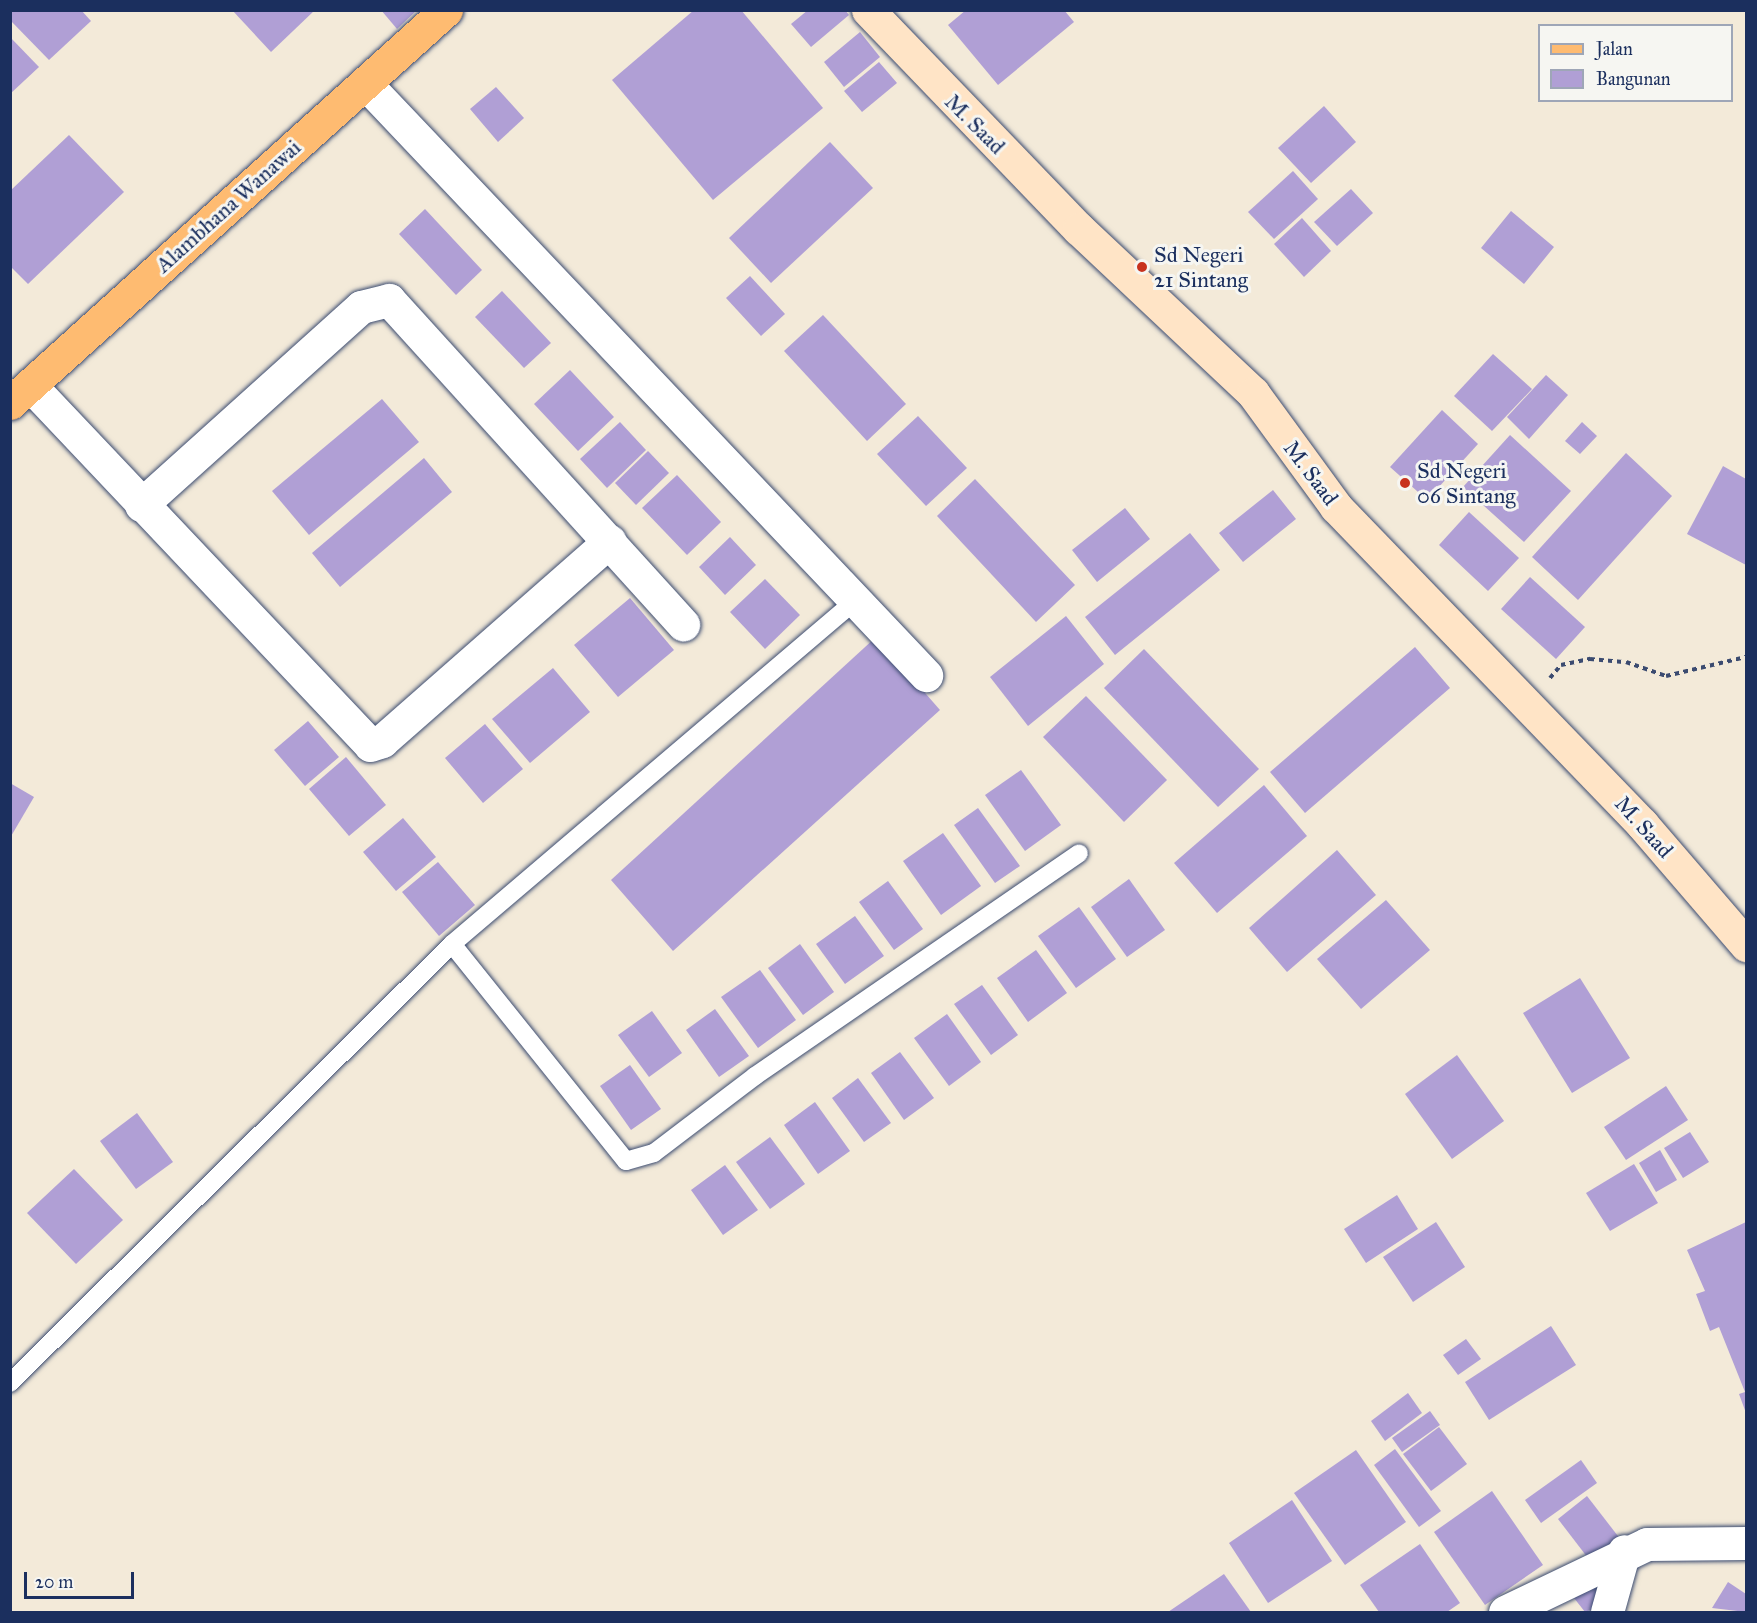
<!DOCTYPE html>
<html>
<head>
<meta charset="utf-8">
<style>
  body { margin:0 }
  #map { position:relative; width:1757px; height:1623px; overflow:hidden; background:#f3ead9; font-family:"IM FELL Great Primer",serif }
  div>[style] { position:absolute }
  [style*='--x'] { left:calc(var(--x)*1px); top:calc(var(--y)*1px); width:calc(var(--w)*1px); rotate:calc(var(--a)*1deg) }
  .building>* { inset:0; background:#b09fd5 }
  .path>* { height:4px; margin-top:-2px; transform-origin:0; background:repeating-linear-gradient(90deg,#3b4b70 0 4.5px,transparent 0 9px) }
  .roads { filter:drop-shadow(0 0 2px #3b4b70) drop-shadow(0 0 2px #3b4b70) }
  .lane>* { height:18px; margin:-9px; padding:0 9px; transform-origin:9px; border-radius:9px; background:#fff }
  .street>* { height:33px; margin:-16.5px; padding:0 16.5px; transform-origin:16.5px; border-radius:16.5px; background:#fff }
  .secondary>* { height:33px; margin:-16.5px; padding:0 16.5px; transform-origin:16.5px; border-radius:16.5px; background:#ffe4c6 }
  .primary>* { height:33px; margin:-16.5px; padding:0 16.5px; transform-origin:16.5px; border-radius:16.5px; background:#febb71 }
  .dots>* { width:16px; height:16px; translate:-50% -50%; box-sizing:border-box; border:3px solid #f6f6f2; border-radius:50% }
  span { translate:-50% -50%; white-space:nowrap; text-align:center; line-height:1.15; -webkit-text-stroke:6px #f6f6f2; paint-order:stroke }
  .street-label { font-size:22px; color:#1b2f5e }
  .poi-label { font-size:22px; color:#1b2f5e }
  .left { translate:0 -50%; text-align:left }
  .frame { position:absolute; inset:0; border:12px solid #1b2f5e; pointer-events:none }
  .legend { position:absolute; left:1538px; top:24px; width:195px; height:78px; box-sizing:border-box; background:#f6f6f2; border:2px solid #9ea6b7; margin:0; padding:8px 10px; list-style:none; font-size:18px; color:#1b2f5e }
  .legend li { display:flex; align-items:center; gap:12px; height:30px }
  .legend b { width:30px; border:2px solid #9ea6b7 }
  .scale { position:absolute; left:24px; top:1572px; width:110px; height:27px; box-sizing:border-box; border:3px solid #1b2f5e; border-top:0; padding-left:8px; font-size:18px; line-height:21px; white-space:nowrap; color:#1b2f5e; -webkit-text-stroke:4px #f6f6f2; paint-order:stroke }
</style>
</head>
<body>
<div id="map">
  <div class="building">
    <i style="clip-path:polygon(10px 10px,81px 10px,91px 21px,49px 60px,10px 20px)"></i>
    <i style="clip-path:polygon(232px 10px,315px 10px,271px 52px)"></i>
    <i style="clip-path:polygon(381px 10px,417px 10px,397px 29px)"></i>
    <i style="clip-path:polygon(694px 10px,741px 10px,823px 108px,713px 200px,612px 80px)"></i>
    <i style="clip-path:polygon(808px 10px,845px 10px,849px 15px,811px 47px,791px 24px)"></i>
    <i style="clip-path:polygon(966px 10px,1064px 10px,1074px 22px,998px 85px,948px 25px)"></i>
    <i style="clip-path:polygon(860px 32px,880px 57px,844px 87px,824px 62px)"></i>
    <i style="clip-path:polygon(10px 37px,39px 67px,10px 94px)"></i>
    <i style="clip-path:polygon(879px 62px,897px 83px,862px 112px,844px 91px)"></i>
    <i style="clip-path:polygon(496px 87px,524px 118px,498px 142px,470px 109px)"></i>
    <i style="clip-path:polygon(1324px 106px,1356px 142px,1311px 183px,1278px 148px)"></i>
    <i style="clip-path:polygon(69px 135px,124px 192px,28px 284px,10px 266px,10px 191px)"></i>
    <i style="clip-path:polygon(830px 142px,873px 188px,771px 283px,729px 238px)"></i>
    <i style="clip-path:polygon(1293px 171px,1318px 199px,1274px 239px,1248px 212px)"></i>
    <i style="clip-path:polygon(1351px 189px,1373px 213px,1337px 246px,1314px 222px)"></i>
    <i style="clip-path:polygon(425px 209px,482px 270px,456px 295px,399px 234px)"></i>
    <i style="clip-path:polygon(1511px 211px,1554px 247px,1524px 284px,1481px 248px)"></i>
    <i style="clip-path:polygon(1302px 218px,1331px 251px,1304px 277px,1274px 244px)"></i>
    <i style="clip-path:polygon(750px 276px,785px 314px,761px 336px,726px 298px)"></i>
    <i style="clip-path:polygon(502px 291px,551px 343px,524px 368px,475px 317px)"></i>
    <i style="clip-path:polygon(823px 315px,906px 404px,867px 441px,784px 351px)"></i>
    <i style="clip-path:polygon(1493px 354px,1532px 389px,1492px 431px,1454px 396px)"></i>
    <i style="clip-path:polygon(570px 370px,614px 417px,578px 451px,534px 404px)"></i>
    <i style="clip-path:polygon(1546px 375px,1568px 395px,1529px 439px,1507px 417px)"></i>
    <i style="clip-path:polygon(382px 399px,419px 442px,309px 535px,272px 491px)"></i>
    <i style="clip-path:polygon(1442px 410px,1478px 444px,1427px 500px,1390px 467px)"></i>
    <i style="clip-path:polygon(918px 416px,967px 468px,926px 506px,877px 454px)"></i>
    <i style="clip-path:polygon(620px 422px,646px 450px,607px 488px,580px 459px)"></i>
    <i style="clip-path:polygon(1582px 422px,1597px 436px,1580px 454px,1565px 441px)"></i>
    <i style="clip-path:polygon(1510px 435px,1571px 491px,1524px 542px,1463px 487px)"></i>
    <i style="clip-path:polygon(648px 451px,669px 473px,636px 505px,615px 483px)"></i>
    <i style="clip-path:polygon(1626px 453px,1672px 496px,1578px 600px,1532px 557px)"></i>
    <i style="clip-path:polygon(424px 458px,452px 492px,340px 587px,312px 553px)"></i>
    <i style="clip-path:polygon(1723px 466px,1746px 479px,1746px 565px,1687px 534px)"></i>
    <i style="clip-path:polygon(677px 475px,721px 522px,687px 555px,642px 508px)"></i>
    <i style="clip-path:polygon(975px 479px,1075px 585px,1036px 622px,937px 516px)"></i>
    <i style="clip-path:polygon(1273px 490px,1296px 519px,1243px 562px,1219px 533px)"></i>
    <i style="clip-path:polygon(1125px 508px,1150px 539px,1097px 582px,1072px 550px)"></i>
    <i style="clip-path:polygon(1469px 512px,1519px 558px,1488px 591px,1439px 545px)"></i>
    <i style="clip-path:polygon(1190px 533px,1220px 570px,1115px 655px,1085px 617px)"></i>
    <i style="clip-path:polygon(730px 537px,756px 565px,725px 595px,699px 567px)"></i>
    <i style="clip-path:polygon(1530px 577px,1585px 627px,1556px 659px,1501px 609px)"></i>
    <i style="clip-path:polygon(765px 579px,800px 615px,765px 649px,730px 612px)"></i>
    <i style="clip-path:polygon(630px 598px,674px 650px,618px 697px,574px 645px)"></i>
    <i style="clip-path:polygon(1066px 616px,1104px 664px,1028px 726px,990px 677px)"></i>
    <i style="clip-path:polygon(876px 637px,940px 710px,673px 951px,611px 880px)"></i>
    <i style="clip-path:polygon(1415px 647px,1450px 688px,1305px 813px,1270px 772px)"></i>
    <i style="clip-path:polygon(1144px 649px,1259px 769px,1218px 807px,1104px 688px)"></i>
    <i style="clip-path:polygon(553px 668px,590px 712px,530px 763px,492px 719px)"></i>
    <i style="clip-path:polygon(1086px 696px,1167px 780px,1124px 822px,1043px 737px)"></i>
    <i style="clip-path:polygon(308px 721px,339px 757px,305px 786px,274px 750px)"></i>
    <i style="clip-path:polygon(485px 724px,523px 769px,483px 803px,445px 758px)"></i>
    <i style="clip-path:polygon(346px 757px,386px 805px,349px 836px,309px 789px)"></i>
    <i style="clip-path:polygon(1021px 770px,1061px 825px,1025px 851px,985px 795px)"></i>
    <i style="clip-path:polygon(10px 783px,34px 797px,10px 838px)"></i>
    <i style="clip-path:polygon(1264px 785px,1307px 836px,1217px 913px,1174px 863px)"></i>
    <i style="clip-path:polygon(978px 808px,1020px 866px,995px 883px,954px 825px)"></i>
    <i style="clip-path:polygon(403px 818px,436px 857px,396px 891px,363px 852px)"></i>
    <i style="clip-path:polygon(943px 833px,981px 886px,941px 915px,903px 861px)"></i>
    <i style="clip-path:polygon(1337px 850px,1376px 895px,1287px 972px,1249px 928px)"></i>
    <i style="clip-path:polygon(438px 862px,475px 905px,439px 936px,402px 892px)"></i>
    <i style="clip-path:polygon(1129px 879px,1165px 930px,1127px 957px,1091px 907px)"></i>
    <i style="clip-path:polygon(888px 881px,923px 929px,894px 950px,859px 902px)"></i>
    <i style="clip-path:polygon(1386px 900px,1430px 950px,1361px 1009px,1317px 959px)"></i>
    <i style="clip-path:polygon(1079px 907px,1116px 959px,1076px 988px,1038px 936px)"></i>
    <i style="clip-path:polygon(855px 916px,884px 956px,845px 984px,816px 944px)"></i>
    <i style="clip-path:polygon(800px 944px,834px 992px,803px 1015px,768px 968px)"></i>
    <i style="clip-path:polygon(1036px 950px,1067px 993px,1028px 1022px,997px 978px)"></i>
    <i style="clip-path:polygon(760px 970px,796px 1020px,758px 1048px,721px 997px)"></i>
    <i style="clip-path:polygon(1580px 978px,1630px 1058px,1572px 1093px,1523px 1013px)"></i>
    <i style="clip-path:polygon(982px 985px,1018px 1035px,991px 1055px,954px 1004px)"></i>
    <i style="clip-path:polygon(715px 1009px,749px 1056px,719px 1077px,686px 1030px)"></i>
    <i style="clip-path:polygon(652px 1011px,682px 1053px,649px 1077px,618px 1035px)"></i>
    <i style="clip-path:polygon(947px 1014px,981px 1062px,949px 1086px,914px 1038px)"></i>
    <i style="clip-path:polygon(900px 1052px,934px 1098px,904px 1120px,871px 1073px)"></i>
    <i style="clip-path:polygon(1457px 1055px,1504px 1121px,1452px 1159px,1405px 1094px)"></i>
    <i style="clip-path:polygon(630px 1065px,661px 1109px,631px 1130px,600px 1086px)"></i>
    <i style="clip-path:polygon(858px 1078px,891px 1123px,864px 1142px,832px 1098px)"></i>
    <i style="clip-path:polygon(1666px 1086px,1688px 1120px,1626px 1160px,1604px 1127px)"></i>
    <i style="clip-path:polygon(815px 1102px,850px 1151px,818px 1174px,784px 1125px)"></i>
    <i style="clip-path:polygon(137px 1113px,173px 1162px,136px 1189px,100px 1141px)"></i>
    <i style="clip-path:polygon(1690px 1132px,1709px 1162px,1683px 1178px,1664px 1148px)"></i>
    <i style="clip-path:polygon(770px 1137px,805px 1184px,770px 1209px,736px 1162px)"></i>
    <i style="clip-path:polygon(1660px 1150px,1677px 1180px,1656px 1192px,1639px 1163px)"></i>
    <i style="clip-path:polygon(1634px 1164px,1658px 1203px,1610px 1231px,1586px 1193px)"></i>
    <i style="clip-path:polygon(725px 1165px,758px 1210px,723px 1235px,691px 1190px)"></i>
    <i style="clip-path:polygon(74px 1169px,123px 1220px,76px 1264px,27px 1213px)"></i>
    <i style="clip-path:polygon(1397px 1195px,1418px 1229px,1366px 1263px,1344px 1229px)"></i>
    <i style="clip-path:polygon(1436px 1222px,1465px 1267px,1413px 1302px,1383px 1257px)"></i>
    <i style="clip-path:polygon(1746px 1222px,1746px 1413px,1739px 1394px,1745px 1392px,1719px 1327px,1710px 1331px,1696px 1294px,1705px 1291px,1687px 1250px)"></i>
    <i style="clip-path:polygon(1551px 1326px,1576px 1365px,1489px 1420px,1465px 1382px)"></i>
    <i style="clip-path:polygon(1466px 1339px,1481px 1359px,1458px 1375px,1443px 1355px)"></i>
    <i style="clip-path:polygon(1408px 1393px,1422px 1413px,1385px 1441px,1371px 1421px)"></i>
    <i style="clip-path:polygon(1430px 1411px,1440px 1425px,1402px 1452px,1392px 1438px)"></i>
    <i style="clip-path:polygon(1439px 1427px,1467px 1464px,1431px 1491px,1403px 1454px)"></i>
    <i style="clip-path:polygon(1395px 1449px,1441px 1511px,1419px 1527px,1374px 1465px)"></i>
    <i style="clip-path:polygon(1356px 1450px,1406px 1522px,1345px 1565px,1294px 1493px)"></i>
    <i style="clip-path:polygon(1581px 1460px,1597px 1483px,1541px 1523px,1525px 1500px)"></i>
    <i style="clip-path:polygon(1492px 1491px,1543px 1565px,1485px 1605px,1434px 1532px)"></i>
    <i style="clip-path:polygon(1587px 1496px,1621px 1540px,1591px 1562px,1558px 1519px)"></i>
    <i style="clip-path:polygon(1292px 1500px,1332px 1561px,1268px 1603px,1229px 1543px)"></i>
    <i style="clip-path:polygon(1420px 1544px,1460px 1603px,1447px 1612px,1379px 1612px,1360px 1585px)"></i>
    <i style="clip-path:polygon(1224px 1574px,1251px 1612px,1168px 1612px)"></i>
    <i style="clip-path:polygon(1728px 1582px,1746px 1594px,1746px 1612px,1712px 1608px)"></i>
    <i style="clip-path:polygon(1593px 1585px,1607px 1604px,1585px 1612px,1574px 1598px)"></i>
  </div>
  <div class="path">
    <i style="--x:1550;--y:678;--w:17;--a:-50"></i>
    <i style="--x:1561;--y:665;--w:30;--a:-12"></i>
    <i style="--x:1590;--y:659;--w:36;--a:5"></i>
    <i style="--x:1626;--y:662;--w:42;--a:19.3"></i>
    <i style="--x:1666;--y:676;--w:82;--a:-13.4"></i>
  </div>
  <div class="roads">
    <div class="lane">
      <i style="--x:452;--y:944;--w:278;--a:51.3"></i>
      <i style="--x:626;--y:1161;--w:29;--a:-16"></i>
      <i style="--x:654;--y:1153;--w:127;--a:-37.3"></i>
      <i style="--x:755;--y:1076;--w:393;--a:-34.5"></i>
      <i style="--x:10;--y:1383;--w:623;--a:-44.8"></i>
      <i style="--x:452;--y:944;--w:531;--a:-40.41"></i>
    </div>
    <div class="street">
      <i style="--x:365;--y:83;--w:816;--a:46.54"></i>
      <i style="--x:30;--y:385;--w:495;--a:46.6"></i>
      <i style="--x:370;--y:745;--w:13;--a:-18"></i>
      <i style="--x:382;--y:741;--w:303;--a:-41.3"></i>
      <i style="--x:141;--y:505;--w:296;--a:-42"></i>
      <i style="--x:361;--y:307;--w:29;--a:-14"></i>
      <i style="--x:389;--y:300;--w:438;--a:47.8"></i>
      <i style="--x:1505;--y:1612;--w:157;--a:-25.6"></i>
      <i style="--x:1647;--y:1544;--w:99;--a:-0.6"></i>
      <i style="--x:1607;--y:1612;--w:63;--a:-74.4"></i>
    </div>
    <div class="secondary">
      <i style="--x:868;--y:10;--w:304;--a:46.1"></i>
      <i style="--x:1079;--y:229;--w:239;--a:43.3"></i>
      <i style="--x:1253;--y:393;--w:141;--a:53.9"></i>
      <i style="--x:1336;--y:507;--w:441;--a:46"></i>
      <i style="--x:1642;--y:824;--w:160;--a:49.3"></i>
    </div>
    <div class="primary">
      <i style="--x:10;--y:403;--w:587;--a:-42.03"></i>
    </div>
  </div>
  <div class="dots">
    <i style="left:1142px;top:267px;background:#c8321e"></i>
    <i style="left:1405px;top:483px;background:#c8321e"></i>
  </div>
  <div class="street-label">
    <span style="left:975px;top:124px;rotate:45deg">M. Saad</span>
    <span style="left:228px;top:206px;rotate:-42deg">Alambhana Wanawai</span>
    <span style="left:1311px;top:473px;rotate:53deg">M. Saad</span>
    <span style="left:1644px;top:827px;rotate:48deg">M. Saad</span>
  </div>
  <div class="poi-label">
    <span class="left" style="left:1154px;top:267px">Sd Negeri<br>21 Sintang</span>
    <span class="left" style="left:1417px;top:483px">Sd Negeri<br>06 Sintang</span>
  </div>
  <div class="frame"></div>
  <ul class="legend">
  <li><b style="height:8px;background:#febb71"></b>Jalan</li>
  <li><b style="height:16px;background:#b09fd5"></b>Bangunan</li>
  </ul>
  <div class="scale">20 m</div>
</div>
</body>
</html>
